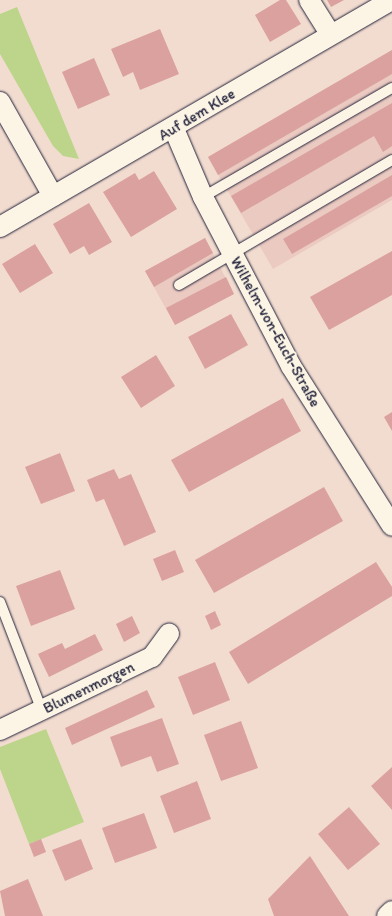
<!DOCTYPE html>
<html>
<head>
<meta charset="utf-8">
<style>
  body { margin:0 }
  #map { position:relative; width:392px; height:916px; overflow:hidden; background:#f2dcd0; font-family:Itim,sans-serif }
  div>[style] { position:absolute }
  [style*='--x'] { left:calc(var(--x)*1px); top:calc(var(--y)*1px); width:calc(var(--w)*1px); rotate:calc(var(--a)*1deg) }
  .built>* { inset:0; background:#ebcac1 }
  .green>* { inset:0; background:#bdd58b }
  .building>* { inset:0; background:#dba19e }
  .roads { filter:drop-shadow(0 0 1px #22223b) drop-shadow(0 0 1px #22223b) }
  .lane>* { height:10px; margin:-5px; padding:0 5px; transform-origin:5px; border-radius:5px; background:#fcf5e5 }
  .street>* { height:20px; margin:-10px; padding:0 10px; transform-origin:10px; border-radius:10px; background:#fcf5e5 }
  span { translate:-50% -50%; white-space:nowrap; text-align:center; line-height:1.15; -webkit-text-stroke:4px #fcf5e5; paint-order:stroke }
  .street-label { font-size:15px; color:#22223b }
</style>
</head>
<body>
<div id="map">
  <div class="built">
    <i style="clip-path:polygon(392px 50px,392px 200px,273px 269px,208px 157px)"></i>
    <i style="clip-path:polygon(205px 238px,234px 294px,175px 325px,145px 271px)"></i>
  </div>
  <div class="green">
    <i style="clip-path:polygon(17px 7px,79px 159px,63px 156px,53px 146px,0 54px,0 14px)"></i>
    <i style="clip-path:polygon(46px 729px,84px 822px,29px 844px,0 769px,0 747px)"></i>
  </div>
  <div class="building">
    <i style="clip-path:polygon(280px 0,286px 0,301px 24px,270px 42px,255px 15px)"></i>
    <i style="clip-path:polygon(327px 0,344px 0,331px 7px)"></i>
    <i style="clip-path:polygon(160px 29px,179px 74px,140px 90px,133px 72px,123px 77px,111px 49px)"></i>
    <i style="clip-path:polygon(392px 50px,392px 74px,218px 175px,208px 157px)"></i>
    <i style="clip-path:polygon(94px 58px,110px 95px,78px 109px,62px 72px)"></i>
    <i style="clip-path:polygon(392px 103px,392px 146px,383px 152px,374px 136px,241px 213px,231px 196px)"></i>
    <i style="clip-path:polygon(154px 171px,177px 209px,131px 237px,103px 192px,135px 173px,139px 180px)"></i>
    <i style="clip-path:polygon(392px 175px,392px 196px,292px 254px,283px 239px)"></i>
    <i style="clip-path:polygon(89px 203px,112px 242px,89px 255px,84px 246px,70px 254px,53px 224px)"></i>
    <i style="clip-path:polygon(205px 238px,213px 253px,154px 287px,145px 271px)"></i>
    <i style="clip-path:polygon(35px 244px,53px 273px,20px 293px,2px 264px)"></i>
    <i style="clip-path:polygon(392px 251px,392px 295px,329px 330px,310px 297px)"></i>
    <i style="clip-path:polygon(226px 277px,234px 294px,175px 325px,166px 308px)"></i>
    <i style="clip-path:polygon(231px 314px,248px 345px,205px 369px,188px 337px)"></i>
    <i style="clip-path:polygon(156px 355px,175px 386px,141px 408px,121px 377px)"></i>
    <i style="clip-path:polygon(283px 398px,301px 431px,189px 492px,171px 460px)"></i>
    <i style="clip-path:polygon(392px 412px,392px 431px,384px 417px)"></i>
    <i style="clip-path:polygon(60px 453px,75px 491px,41px 504px,25px 467px)"></i>
    <i style="clip-path:polygon(114px 469px,119px 479px,131px 474px,156px 532px,124px 546px,104px 499px,96px 502px,87px 480px)"></i>
    <i style="clip-path:polygon(324px 487px,343px 521px,214px 593px,195px 560px)"></i>
    <i style="clip-path:polygon(175px 550px,184px 572px,162px 581px,153px 559px)"></i>
    <i style="clip-path:polygon(376px 562px,392px 587px,392px 596px,248px 684px,229px 652px)"></i>
    <i style="clip-path:polygon(60px 570px,75px 609px,31px 626px,16px 586px)"></i>
    <i style="clip-path:polygon(215px 611px,221px 625px,211px 630px,205px 616px)"></i>
    <i style="clip-path:polygon(132px 616px,140px 633px,124px 642px,116px 624px)"></i>
    <i style="clip-path:polygon(95px 634px,103px 650px,49px 677px,38px 654px,62px 643px,65px 649px)"></i>
    <i style="clip-path:polygon(215px 662px,230px 700px,193px 715px,178px 677px)"></i>
    <i style="clip-path:polygon(147px 690px,155px 707px,72px 745px,65px 728px)"></i>
    <i style="clip-path:polygon(162px 718px,179px 764px,157px 772px,151px 756px,121px 767px,110px 737px)"></i>
    <i style="clip-path:polygon(241px 721px,258px 768px,221px 781px,204px 735px)"></i>
    <i style="clip-path:polygon(392px 767px,392px 810px,371px 786px)"></i>
    <i style="clip-path:polygon(197px 781px,211px 819px,174px 833px,160px 796px)"></i>
    <i style="clip-path:polygon(349px 807px,380px 844px,348px 870px,318px 834px)"></i>
    <i style="clip-path:polygon(144px 813px,157px 848px,115px 863px,102px 828px)"></i>
    <i style="clip-path:polygon(41px 839px,46px 852px,34px 857px,29px 844px)"></i>
    <i style="clip-path:polygon(81px 839px,93px 869px,65px 881px,52px 850px)"></i>
    <i style="clip-path:polygon(310px 856px,349px 916px,274px 916px,268px 899px)"></i>
    <i style="clip-path:polygon(28px 879px,43px 916px,5px 916px,0 891px)"></i>
  </div>
  <div class="roads">
    <div class="lane">
      <i style="--x:203;--y:197;--w:218;--a:-30"></i>
      <i style="--x:179;--y:285;--w:247;--a:-30.4"></i>
      <i style="--x:0;--y:602;--w:117;--a:68.9"></i>
    </div>
    <div class="street">
      <i style="--x:309;--y:0;--w:40;--a:58"></i>
      <i style="--x:0;--y:102;--w:108;--a:60.6"></i>
      <i style="--x:174;--y:129;--w:74;--a:66.9"></i>
      <i style="--x:203;--y:197;--w:191;--a:62.5"></i>
      <i style="--x:291;--y:366;--w:189;--a:57.7"></i>
      <i style="--x:0;--y:227;--w:453;--a:-30.1"></i>
      <i style="--x:0;--y:730;--w:169;--a:-25.7"></i>
      <i style="--x:152;--y:657;--w:29;--a:-54"></i>
      <i style="--x:387;--y:916;--w:7;--a:-45"></i>
    </div>
  </div>
  <div class="street-label">
    <span style="left:197px;top:115px;rotate:-31deg">Auf dem Klee</span>
    <span style="left:275px;top:332px;rotate:61deg">Wilhelm-von-Euch-Straße</span>
    <span style="left:89px;top:688px;rotate:-26deg">Blumenmorgen</span>
  </div>
</div>
</body>
</html>
